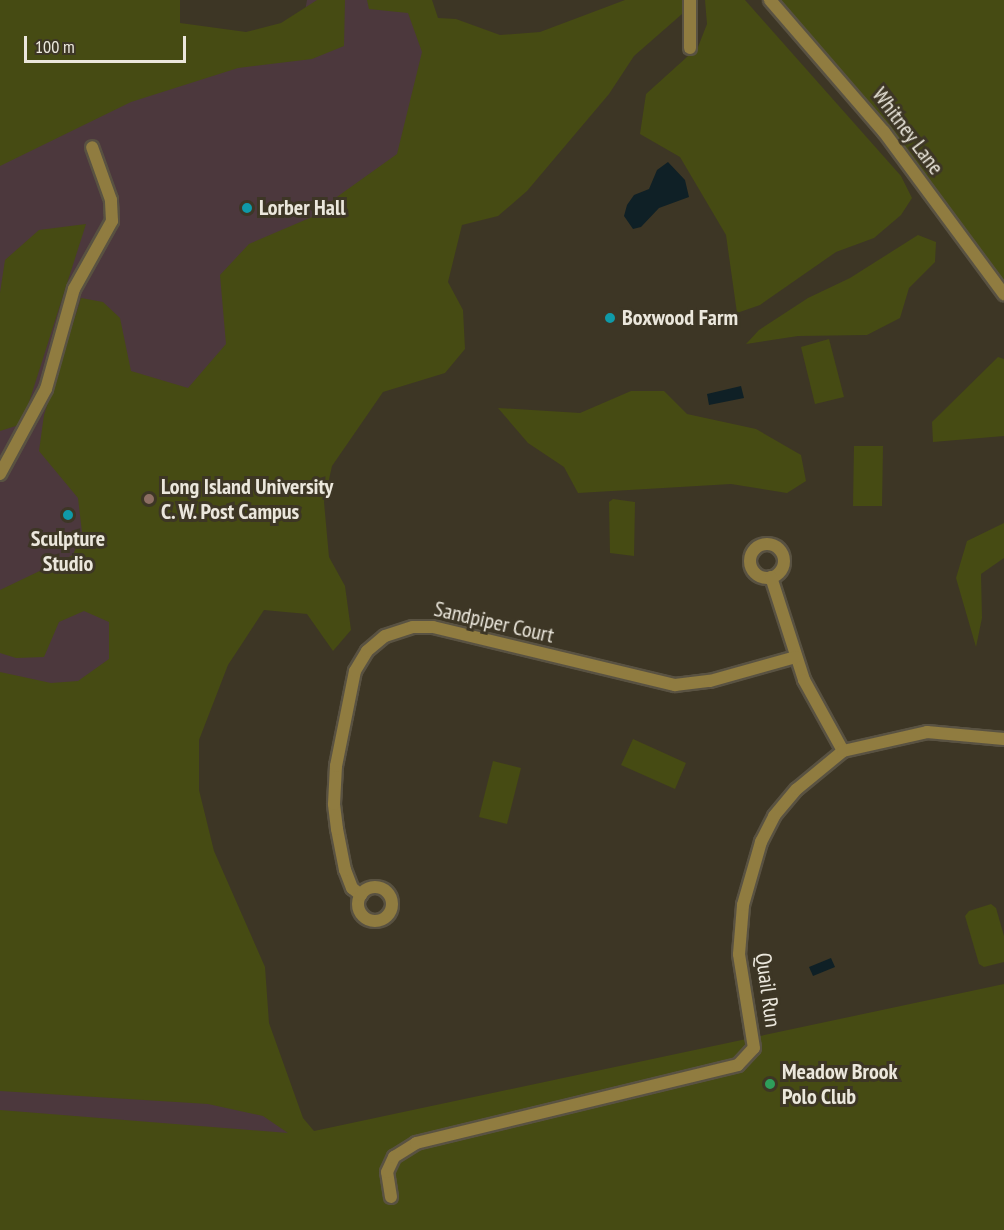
<!DOCTYPE html>
<html>
<head>
<meta charset="utf-8">
<style>
	body { margin:0 }
	#map { position:relative; width:1004px; height:1230px; overflow:hidden; background:#3d3625; font-family:"PT Sans Narrow",sans-serif }
	div>[style] { position:absolute }
	.education>* { inset:0; background:#4c383d }
	.green>* { inset:0; background:#464b13 }
	.water>* { inset:0; background:#0f2026 }
	.roads { filter:drop-shadow(2px 0 #595242) drop-shadow(-2px 0 #595242) drop-shadow(0 2px #595242) drop-shadow(0 -2px #595242) }
	.minor>* { height:12px; margin:-6px; padding:0 6px; transform-origin:6px; border-radius:6px; background:#907c40 }
	.minor>.ring { margin:-6px; padding:0; box-sizing:content-box; background:none; border:12px solid #907c40; border-radius:50% }
	.dots>* { width:16px; height:16px; translate:-50% -50%; box-sizing:border-box; border:3px solid #3d3625; border-radius:50% }
	span { translate:-50% -50%; white-space:nowrap; text-align:center; line-height:1.15; -webkit-text-stroke:6px #3d3625; paint-order:stroke }
	.street-label { font-size:22px; color:#ebe7dc }
	.poi-label { font-size:22px; color:#ebe7dc; font-weight:700 }
	.left { translate:0 -50%; text-align:left }
	.scale { position:absolute; left:24px; top:36px; width:162px; height:27px; box-sizing:border-box; border:3px solid #ebe7dc; border-top:0; padding-left:8px; font-size:18px; line-height:21px; white-space:nowrap; color:#ebe7dc; -webkit-text-stroke:4px #3d3625; paint-order:stroke }
</style>
</head>
<body>
<div id="map">
	<div class="education">
		<i style="clip-path:polygon(0 0,152px 46px,300px 38px,307px 0,427px 0,420px 25px,537px 65px,159px 734px,298px 1135px,0 1230px)"></i>
	</div>
	<div class="green">
		<i style="clip-path:polygon(0 0,180px 0,180px 23px,246px 32px,281px 23px,317px 0,345px 0,344px 46px,312px 59px,238px 68px,131px 102px,0 166px)"></i>
		<i style="clip-path:polygon(367px 0,432px 0,438px 18px,456px 19px,500px 35px,540px 32px,625px 0,683px 0,682px 14px,634px 56px,609px 94px,527px 191px,498px 216px,462px 225px,448px 282px,463px 310px,465px 349px,445px 373px,383px 392px,332px 466px,324px 502px,329px 557px,345px 586px,351px 630px,333px 651px,307px 614px,264px 610px,228px 665px,199px 740px,199px 790px,214px 851px,265px 967px,269px 1023px,303px 1118px,314px 1131px,1004px 984px,1004px 1230px,0 1230px,0 1110px,288px 1133px,263px 1116px,208px 1104px,0 1091px,0 672px,51px 683px,78px 681px,109px 659px,109px 622px,84px 611px,59px 622px,44px 657px,16px 658px,0 653px,0 590px,73px 555px,82px 532px,78px 498px,39px 451px,44px 415px,81px 298px,103px 302px,120px 318px,131px 371px,188px 388px,226px 344px,220px 275px,249px 244px,319px 214px,334px 199px,397px 154px,422px 52px,408px 13px,369px 9px)"></i>
		<i style="clip-path:polygon(705px 0,745px 0,901px 176px,912px 198px,901px 215px,874px 238px,836px 252px,760px 305px,737px 313px,726px 235px,680px 157px,640px 134px,646px 94px,698px 47px,707px 24px)"></i>
		<i style="clip-path:polygon(772px 0,1004px 0,1004px 294px,936px 203px)"></i>
		<i style="clip-path:polygon(86px 224px,22px 424px,0 431px,0 293px,5px 260px,39px 230px)"></i>
		<i style="clip-path:polygon(918px 235px,936px 242px,935px 262px,909px 288px,900px 318px,867px 335px,798px 336px,746px 344px,759px 330px,808px 298px,850px 278px)"></i>
		<i style="clip-path:polygon(829px 339px,844px 397px,815px 404px,801px 347px)"></i>
		<i style="clip-path:polygon(998px 357px,1004px 359px,1004px 436px,933px 442px,932px 422px)"></i>
		<i style="clip-path:polygon(631px 391px,664px 391px,687px 414px,756px 429px,801px 455px,806px 481px,787px 493px,731px 484px,578px 493px,564px 467px,528px 443px,498px 408px,580px 413px)"></i>
		<i style="clip-path:polygon(854px 446px,883px 446px,882px 506px,853px 506px)"></i>
		<i style="clip-path:polygon(613px 499px,635px 502px,634px 556px,610px 553px,609px 502px)"></i>
		<i style="clip-path:polygon(1004px 523px,1004px 558px,981px 574px,982px 618px,976px 647px,956px 578px,967px 541px)"></i>
		<i style="clip-path:polygon(633px 739px,686px 763px,675px 789px,621px 765px)"></i>
		<i style="clip-path:polygon(493px 761px,521px 768px,507px 824px,479px 817px)"></i>
		<i style="clip-path:polygon(991px 904px,996px 908px,1004px 936px,1004px 962px,984px 967px,979px 964px,965px 916px,969px 911px)"></i>
	</div>
	<div class="water">
		<i style="clip-path:polygon(668px 162px,685px 180px,689px 197px,659px 208px,641px 227px,633px 229px,624px 216px,627px 205px,634px 195px,649px 189px,657px 170px)"></i>
		<i style="clip-path:polygon(741px 386px,744px 398px,709px 405px,707px 394px)"></i>
		<i style="clip-path:polygon(831px 958px,835px 967px,813px 976px,809px 967px)"></i>
	</div>
	<div class="roads">
		<div class="minor">
			<i style="left:690px;top:0;width:48px;rotate:90deg"></i>
			<i style="left:770px;top:0;width:174px;rotate:49.2deg"></i>
			<i style="left:884px;top:132px;width:202px;rotate:53.5deg"></i>
			<i style="left:0;top:474px;width:97px;rotate:-61.6deg"></i>
			<i style="left:46px;top:389px;width:104px;rotate:-74.4deg"></i>
			<i style="left:74px;top:289px;width:78px;rotate:-60.8deg"></i>
			<i style="left:112px;top:221px;width:21px;rotate:-93deg"></i>
			<i style="left:111px;top:200px;width:56px;rotate:-109.7deg"></i>
			<i class="ring" style="left:750px;top:544px;width:22px;height:22px"></i>
			<i style="left:771px;top:577px;width:108px;rotate:72.2deg"></i>
			<i style="left:804px;top:680px;width:81px;rotate:61.2deg"></i>
			<i class="ring" style="left:358px;top:887px;width:22px;height:22px"></i>
			<i style="left:361px;top:895px;width:11px;rotate:-142deg"></i>
			<i style="left:352px;top:888px;width:19px;rotate:-111deg"></i>
			<i style="left:345px;top:870px;width:42px;rotate:-101deg"></i>
			<i style="left:337px;top:829px;width:25px;rotate:-97deg"></i>
			<i style="left:334px;top:804px;width:38px;rotate:-87deg"></i>
			<i style="left:336px;top:766px;width:97px;rotate:-78.7deg"></i>
			<i style="left:355px;top:671px;width:23px;rotate:-59deg"></i>
			<i style="left:367px;top:651px;width:23px;rotate:-40deg"></i>
			<i style="left:385px;top:636px;width:29px;rotate:-18deg"></i>
			<i style="left:413px;top:627px;width:20px"></i>
			<i style="left:433px;top:627px;width:249px;rotate:13.5deg"></i>
			<i style="left:675px;top:685px;width:35px;rotate:-7deg"></i>
			<i style="left:710px;top:681px;width:89px;rotate:-15.6deg"></i>
			<i style="left:391px;top:1197px;width:25px;rotate:-99deg"></i>
			<i style="left:387px;top:1172px;width:17px;rotate:-65deg"></i>
			<i style="left:394px;top:1157px;width:26px;rotate:-32deg"></i>
			<i style="left:416px;top:1143px;width:331px;rotate:-13.6deg"></i>
			<i style="left:738px;top:1065px;width:23px;rotate:-47deg"></i>
			<i style="left:754px;top:1048px;width:95px;rotate:-99.1deg"></i>
			<i style="left:739px;top:954px;width:49px;rotate:-85.3deg"></i>
			<i style="left:743px;top:905px;width:66px;rotate:-74.1deg"></i>
			<i style="left:761px;top:842px;width:29px;rotate:-63deg"></i>
			<i style="left:774px;top:816px;width:35px;rotate:-50deg"></i>
			<i style="left:797px;top:789px;width:60px;rotate:-39.6deg"></i>
			<i style="left:843px;top:751px;width:86px;rotate:-12.7deg"></i>
			<i style="left:927px;top:732px;width:77px;rotate:5.2deg"></i>
		</div>
	</div>
	<div class="dots">
		<i style="left:247px;top:208px;background:#0f9aa8"></i>
		<i style="left:610px;top:318px;background:#0f9aa8"></i>
		<i style="left:149px;top:499px;background:#8d6e63"></i>
		<i style="left:68px;top:515px;background:#0f9aa8"></i>
		<i style="left:770px;top:1084px;background:#2e9e5b"></i>
	</div>
	<div class="street-label">
		<span style="left:908px;top:131px;rotate:53deg">Whitney Lane</span>
		<span style="left:494px;top:622px;rotate:13deg">Sandpiper Court</span>
		<span style="left:768px;top:990px;rotate:82deg">Quail Run</span>
	</div>
	<div class="poi-label">
		<span class="left" style="left:259px;top:208px">Lorber Hall</span>
		<span class="left" style="left:622px;top:318px">Boxwood Farm</span>
		<span class="left" style="left:161px;top:499px">Long Island University<br>C. W. Post Campus</span>
		<span style="left:68px;top:551px">Sculpture<br>Studio</span>
		<span class="left" style="left:782px;top:1084px">Meadow Brook<br>Polo Club</span>
	</div>
	<div class="scale">100 m</div>
</div>
</body>
</html>
